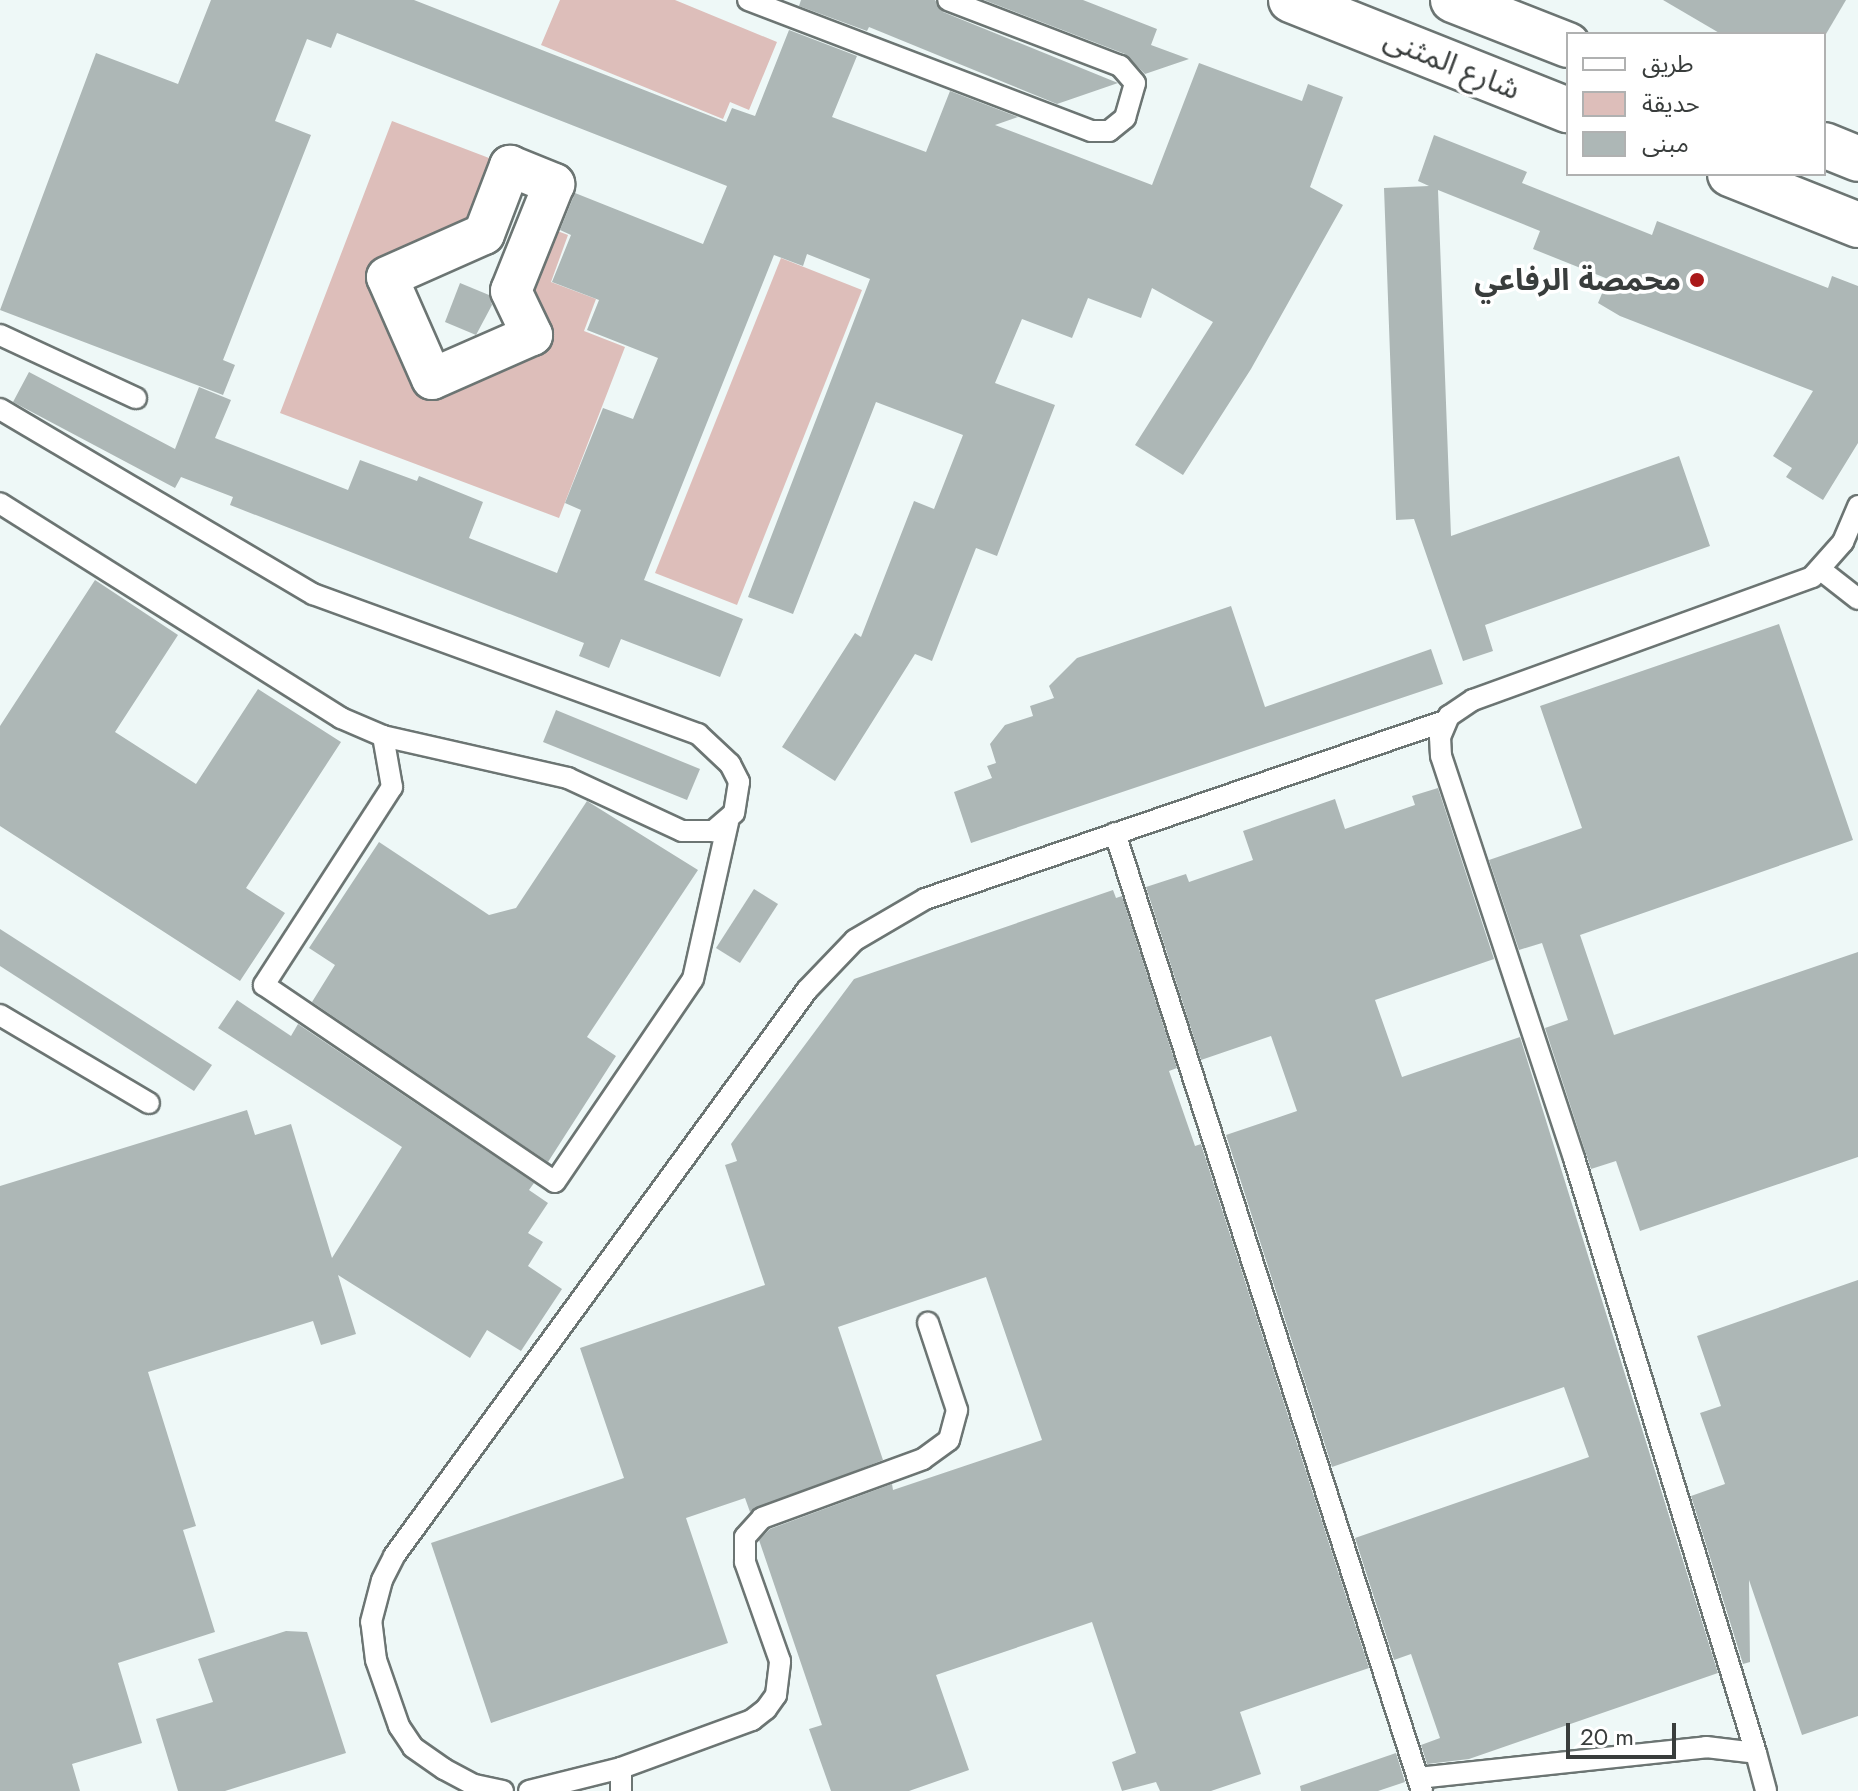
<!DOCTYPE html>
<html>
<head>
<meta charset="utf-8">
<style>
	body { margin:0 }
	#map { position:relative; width:1858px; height:1791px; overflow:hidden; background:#eef8f7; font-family:Jost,"Noto Sans Arabic",sans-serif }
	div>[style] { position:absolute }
	.green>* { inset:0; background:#ddbeba }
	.building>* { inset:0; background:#adb7b6 }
	.roads { filter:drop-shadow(2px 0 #6c7573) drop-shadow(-2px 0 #6c7573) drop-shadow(0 2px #6c7573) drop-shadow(0 -2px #6c7573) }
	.lane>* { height:20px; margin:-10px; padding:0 10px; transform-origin:10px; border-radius:10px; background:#fff }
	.street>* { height:40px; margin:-20px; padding:0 20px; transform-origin:20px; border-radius:20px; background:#fff }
	.secondary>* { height:44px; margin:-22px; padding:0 22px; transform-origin:22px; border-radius:22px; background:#fff }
	.dots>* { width:22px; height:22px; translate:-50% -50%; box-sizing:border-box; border:4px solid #fff; border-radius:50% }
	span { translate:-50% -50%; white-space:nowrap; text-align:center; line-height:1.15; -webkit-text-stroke:7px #fff; paint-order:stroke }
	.street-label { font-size:30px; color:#393d3c }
	.poi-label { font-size:30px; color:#393d3c; font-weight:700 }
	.right { translate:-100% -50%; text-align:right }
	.legend { position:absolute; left:1566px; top:32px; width:260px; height:144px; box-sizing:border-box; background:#fff; border:2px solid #b0b1b1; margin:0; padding:10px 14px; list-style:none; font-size:24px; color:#393d3c }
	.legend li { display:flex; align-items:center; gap:16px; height:40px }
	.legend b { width:40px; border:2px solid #b0b1b1 }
	.scale { position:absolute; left:1566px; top:1723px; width:110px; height:36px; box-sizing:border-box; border:4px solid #393d3c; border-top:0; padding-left:10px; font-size:24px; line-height:28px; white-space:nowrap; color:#393d3c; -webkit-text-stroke:6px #fff; paint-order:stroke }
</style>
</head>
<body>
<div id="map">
	<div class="green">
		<i style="clip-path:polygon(560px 0,675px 0,777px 42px,749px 110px,730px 102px,723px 119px,541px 45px)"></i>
		<i style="clip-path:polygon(392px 121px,510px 166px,484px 234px,388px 277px,432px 379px,531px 335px,511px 291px,539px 224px,568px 235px,551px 282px,596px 299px,584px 331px,625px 347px,559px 518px,280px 413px)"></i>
		<i style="clip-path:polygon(781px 258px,862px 290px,737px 605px,655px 573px)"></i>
	</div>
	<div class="building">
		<i style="clip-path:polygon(211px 0,414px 0,726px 122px,732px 108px,755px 116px,789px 30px,857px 56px,832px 117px,926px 152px,950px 91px,1018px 117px,995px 125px,1152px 185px,1199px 63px,1302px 101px,1308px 84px,1343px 97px,1310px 187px,1343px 205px,1251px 369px,1183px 475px,1135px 445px,1213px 322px,1152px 288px,1141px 318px,1088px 298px,1072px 338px,1022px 319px,995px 383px,1055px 405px,997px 556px,976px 548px,932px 661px,915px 654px,835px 781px,782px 747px,855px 633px,861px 637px,914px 501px,934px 509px,963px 435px,876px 402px,793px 614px,748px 597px,870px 279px,807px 254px,803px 266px,774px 255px,644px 580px,743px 619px,720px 677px,621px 639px,609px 668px,579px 656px,584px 643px,230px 505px,233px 497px,181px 477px,175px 488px,13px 402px,29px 372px,175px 449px,199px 387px,231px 400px,215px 438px,348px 490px,360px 460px,417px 481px,419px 476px,483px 502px,469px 538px,557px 573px,581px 510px,565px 503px,603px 408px,633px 419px,658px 358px,587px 330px,599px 300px,552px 282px,571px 235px,560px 230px,575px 193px,703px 244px,727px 186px,337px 33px,331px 48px,307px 39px,275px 121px,311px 135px,223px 360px,235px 365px,223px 395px,0 310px,96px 53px,178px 84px)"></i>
		<i style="clip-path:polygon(801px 0,935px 0,943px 12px,1118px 83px,1057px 104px,869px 27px,867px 31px,799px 6px)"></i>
		<i style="clip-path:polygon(984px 0,1083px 0,1157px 29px,1151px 45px,1189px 59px,1145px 74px,1125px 54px)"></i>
		<i style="clip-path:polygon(1663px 0,1846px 0,1826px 34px,1721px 34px)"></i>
		<i style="clip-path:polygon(1434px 135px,1527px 172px,1522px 183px,1652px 235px,1657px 221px,1828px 288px,1832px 276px,1858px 286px,1858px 443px,1823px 500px,1786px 477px,1792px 468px,1773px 456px,1813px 391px,1620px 316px,1598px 303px,1608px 279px,1533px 249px,1540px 231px,1438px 190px,1451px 536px,1679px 456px,1710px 546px,1485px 625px,1493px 651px,1463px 661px,1414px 519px,1396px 520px,1384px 188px,1429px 186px,1418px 181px)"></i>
		<i style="clip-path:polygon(460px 283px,489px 295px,492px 305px,476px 335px,445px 322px)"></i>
		<i style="clip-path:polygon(95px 580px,178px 635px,115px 732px,196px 784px,258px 689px,341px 742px,246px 888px,285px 913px,240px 981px,0 826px,0 726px)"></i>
		<i style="clip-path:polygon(1231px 606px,1265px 707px,1431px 649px,1443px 684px,971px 843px,954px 792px,992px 778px,987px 766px,996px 763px,990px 744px,1005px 725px,1033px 716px,1030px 706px,1054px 698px,1049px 686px,1077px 658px)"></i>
		<i style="clip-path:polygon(1779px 624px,1853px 840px,1580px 935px,1614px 1035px,1858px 952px,1858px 1157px,1640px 1231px,1616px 1161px,1591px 1169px,1545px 1028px,1568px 1020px,1542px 943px,1519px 950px,1489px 860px,1582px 828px,1540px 706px)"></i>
		<i style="clip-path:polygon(556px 710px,700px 769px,687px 800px,543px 742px)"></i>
		<i style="clip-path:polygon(1438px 788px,1494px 959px,1375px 1000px,1402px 1077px,1520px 1037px,1718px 1673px,1469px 1759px,1427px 1764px,1421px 1745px,1440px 1738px,1411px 1654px,1394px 1660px,1355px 1538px,1589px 1457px,1564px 1387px,1332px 1467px,1226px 1135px,1297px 1111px,1271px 1036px,1201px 1060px,1146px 887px,1186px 874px,1189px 882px,1253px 860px,1243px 831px,1335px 799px,1345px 829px,1415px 805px,1412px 796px)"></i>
		<i style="clip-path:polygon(587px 801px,698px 870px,587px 1037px,616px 1056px,548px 1162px,312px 1002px,335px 965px,309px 948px,379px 842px,489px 915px,516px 908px)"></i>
		<i style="clip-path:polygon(754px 889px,778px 904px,740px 963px,716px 948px)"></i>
		<i style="clip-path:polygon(1113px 890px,1116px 898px,1122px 896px,1177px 1068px,1169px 1071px,1195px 1146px,1201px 1144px,1369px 1668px,1240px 1712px,1261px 1774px,1211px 1791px,1160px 1791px,1156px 1782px,1122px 1791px,1112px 1762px,1136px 1753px,1092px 1622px,936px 1675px,969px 1770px,909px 1791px,831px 1791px,809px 1729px,822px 1725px,759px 1540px,770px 1529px,892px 1484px,893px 1490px,1042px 1440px,986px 1277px,838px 1327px,883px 1460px,750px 1512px,745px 1498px,686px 1518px,728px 1643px,491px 1723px,431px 1543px,624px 1478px,580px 1348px,765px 1285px,725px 1165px,737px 1161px,731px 1144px,854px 979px)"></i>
		<i style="clip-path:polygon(0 929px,212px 1065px,194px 1091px,0 966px)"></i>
		<i style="clip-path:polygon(237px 1000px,291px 1036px,298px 1024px,534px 1183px,529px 1190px,548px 1203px,528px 1233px,543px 1242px,528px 1266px,562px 1289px,521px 1351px,487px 1330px,470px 1358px,338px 1275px,356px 1334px,321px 1345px,313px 1321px,148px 1372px,196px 1526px,183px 1530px,215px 1632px,118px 1663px,142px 1743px,72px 1764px,80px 1791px,0 1791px,0 1186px,247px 1110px,255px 1135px,291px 1124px,332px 1258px,402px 1147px,218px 1028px)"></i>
		<i style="clip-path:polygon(1858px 1280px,1858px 1716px,1802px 1735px,1749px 1580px,1750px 1662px,1743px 1664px,1691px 1496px,1725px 1484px,1700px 1413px,1721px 1406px,1697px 1336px)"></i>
		<i style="clip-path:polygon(286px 1631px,307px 1632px,346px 1753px,225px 1791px,178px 1791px,156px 1719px,213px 1702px,198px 1659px)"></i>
		<i style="clip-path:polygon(1396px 1753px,1405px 1782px,1378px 1791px,1301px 1791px,1300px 1786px)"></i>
	</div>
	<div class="roads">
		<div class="lane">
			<i style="left:748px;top:0;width:367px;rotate:20.9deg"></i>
			<i style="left:1091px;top:131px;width:18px"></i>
			<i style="left:1109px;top:131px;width:21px;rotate:-39deg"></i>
			<i style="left:1125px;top:118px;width:36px;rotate:-74deg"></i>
			<i style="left:1135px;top:83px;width:23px;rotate:-131deg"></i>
			<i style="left:1120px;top:66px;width:184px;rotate:-159deg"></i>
			<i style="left:0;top:335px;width:150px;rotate:24.9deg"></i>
			<i style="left:0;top:409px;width:364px;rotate:30.6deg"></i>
			<i style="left:313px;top:594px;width:410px;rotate:20deg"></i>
			<i style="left:698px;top:734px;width:44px;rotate:43.2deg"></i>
			<i style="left:730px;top:764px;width:20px;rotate:63deg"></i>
			<i style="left:739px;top:782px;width:31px;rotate:99deg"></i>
			<i style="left:734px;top:813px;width:28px;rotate:139deg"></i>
			<i style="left:713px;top:831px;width:31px;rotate:180deg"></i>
			<i style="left:682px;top:831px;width:126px;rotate:-155.1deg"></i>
			<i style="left:568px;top:778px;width:190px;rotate:-167.2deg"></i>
			<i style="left:383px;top:736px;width:46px;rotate:-156.8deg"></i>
			<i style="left:341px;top:718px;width:403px;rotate:-147.8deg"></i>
			<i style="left:1821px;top:570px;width:47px;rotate:38.1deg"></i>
			<i style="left:383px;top:736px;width:52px;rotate:80deg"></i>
			<i style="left:392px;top:787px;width:236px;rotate:122.9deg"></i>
			<i style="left:264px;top:985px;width:351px;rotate:34.1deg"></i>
			<i style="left:555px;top:1182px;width:245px;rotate:-55.8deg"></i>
			<i style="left:693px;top:979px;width:161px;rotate:-77.4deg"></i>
			<i style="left:1115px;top:833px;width:1006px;rotate:72.23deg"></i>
			<i style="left:0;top:1015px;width:173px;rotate:30.6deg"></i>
			<i style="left:1756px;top:1753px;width:622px;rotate:-107.01deg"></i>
			<i style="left:1574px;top:1158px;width:423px;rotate:-108.3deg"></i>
			<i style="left:1441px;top:756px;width:19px;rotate:-93deg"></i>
			<i style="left:1440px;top:737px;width:23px;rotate:-67deg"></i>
			<i style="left:1449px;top:716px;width:29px;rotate:-34deg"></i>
			<i style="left:1473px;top:700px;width:361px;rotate:-19.9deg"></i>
			<i style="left:1812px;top:577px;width:47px;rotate:-48.5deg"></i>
			<i style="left:1843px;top:542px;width:39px;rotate:-67deg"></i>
			<i style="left:1418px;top:1778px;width:290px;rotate:-6.1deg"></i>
			<i style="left:1706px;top:1747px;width:50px;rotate:6.8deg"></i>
			<i style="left:1756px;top:1753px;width:39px;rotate:75deg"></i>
			<i style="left:503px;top:1791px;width:30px;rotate:-168deg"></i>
			<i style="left:474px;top:1785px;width:34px;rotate:-152deg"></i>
			<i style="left:444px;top:1769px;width:38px;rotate:-145deg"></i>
			<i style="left:413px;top:1747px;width:25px;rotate:-124deg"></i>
			<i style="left:399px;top:1726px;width:70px;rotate:-109.2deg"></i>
			<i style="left:376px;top:1660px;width:38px;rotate:-97deg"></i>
			<i style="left:371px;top:1622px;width:43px;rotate:-75.3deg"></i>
			<i style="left:382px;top:1580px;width:27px;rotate:-63deg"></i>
			<i style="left:394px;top:1556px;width:701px;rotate:-53.88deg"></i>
			<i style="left:807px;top:990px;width:69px;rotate:-46.2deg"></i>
			<i style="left:855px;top:940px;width:81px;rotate:-30.4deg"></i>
			<i style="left:925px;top:899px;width:550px;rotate:-18.9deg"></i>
			<i style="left:529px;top:1791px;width:95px;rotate:-14deg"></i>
			<i style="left:621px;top:1768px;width:140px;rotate:-20.1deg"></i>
			<i style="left:752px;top:1720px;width:18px;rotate:-38deg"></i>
			<i style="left:766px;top:1709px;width:17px;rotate:-54deg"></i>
			<i style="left:776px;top:1695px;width:34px;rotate:-83deg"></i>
			<i style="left:780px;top:1661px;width:105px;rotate:-109.5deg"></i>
			<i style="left:745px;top:1562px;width:25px;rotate:-90deg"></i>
			<i style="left:745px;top:1537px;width:25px;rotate:-48deg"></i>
			<i style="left:762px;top:1518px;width:171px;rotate:-20.1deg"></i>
			<i style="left:923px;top:1459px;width:32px;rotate:-36deg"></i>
			<i style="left:949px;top:1440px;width:31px;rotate:-75deg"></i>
			<i style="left:957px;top:1410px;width:92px;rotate:-108.4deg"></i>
			<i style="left:621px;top:1791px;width:23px;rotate:-90deg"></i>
		</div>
		<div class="street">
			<i style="left:510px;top:166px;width:48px;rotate:22.2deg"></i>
			<i style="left:554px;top:184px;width:115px;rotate:111.9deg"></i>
			<i style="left:511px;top:291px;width:49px;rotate:64.5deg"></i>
			<i style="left:532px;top:335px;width:109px;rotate:156.3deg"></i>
			<i style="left:432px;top:379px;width:111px;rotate:-113.8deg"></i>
			<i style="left:387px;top:277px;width:106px;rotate:-23.9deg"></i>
			<i style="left:484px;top:234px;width:73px;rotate:-69.1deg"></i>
		</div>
		<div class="secondary">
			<i style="left:1291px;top:0;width:298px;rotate:21.7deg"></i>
			<i style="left:1453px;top:0;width:123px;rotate:21.4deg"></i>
			<i style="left:1824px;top:145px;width:37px;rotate:22deg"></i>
			<i style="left:1730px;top:174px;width:138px;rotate:21.7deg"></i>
		</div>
	</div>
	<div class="dots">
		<i style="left:1697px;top:280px;background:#aa1819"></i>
	</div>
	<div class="street-label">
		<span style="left:1452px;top:64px;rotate:22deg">شارع المثنى</span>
	</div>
	<div class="poi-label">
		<span class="right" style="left:1681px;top:280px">محمصة الرفاعي</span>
	</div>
	<ul class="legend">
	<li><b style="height:10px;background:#fff"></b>طريق</li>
	<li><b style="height:22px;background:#ddbeba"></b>حديقة</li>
	<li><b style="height:22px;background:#adb7b6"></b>مبنى</li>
	</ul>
	<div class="scale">20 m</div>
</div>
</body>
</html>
